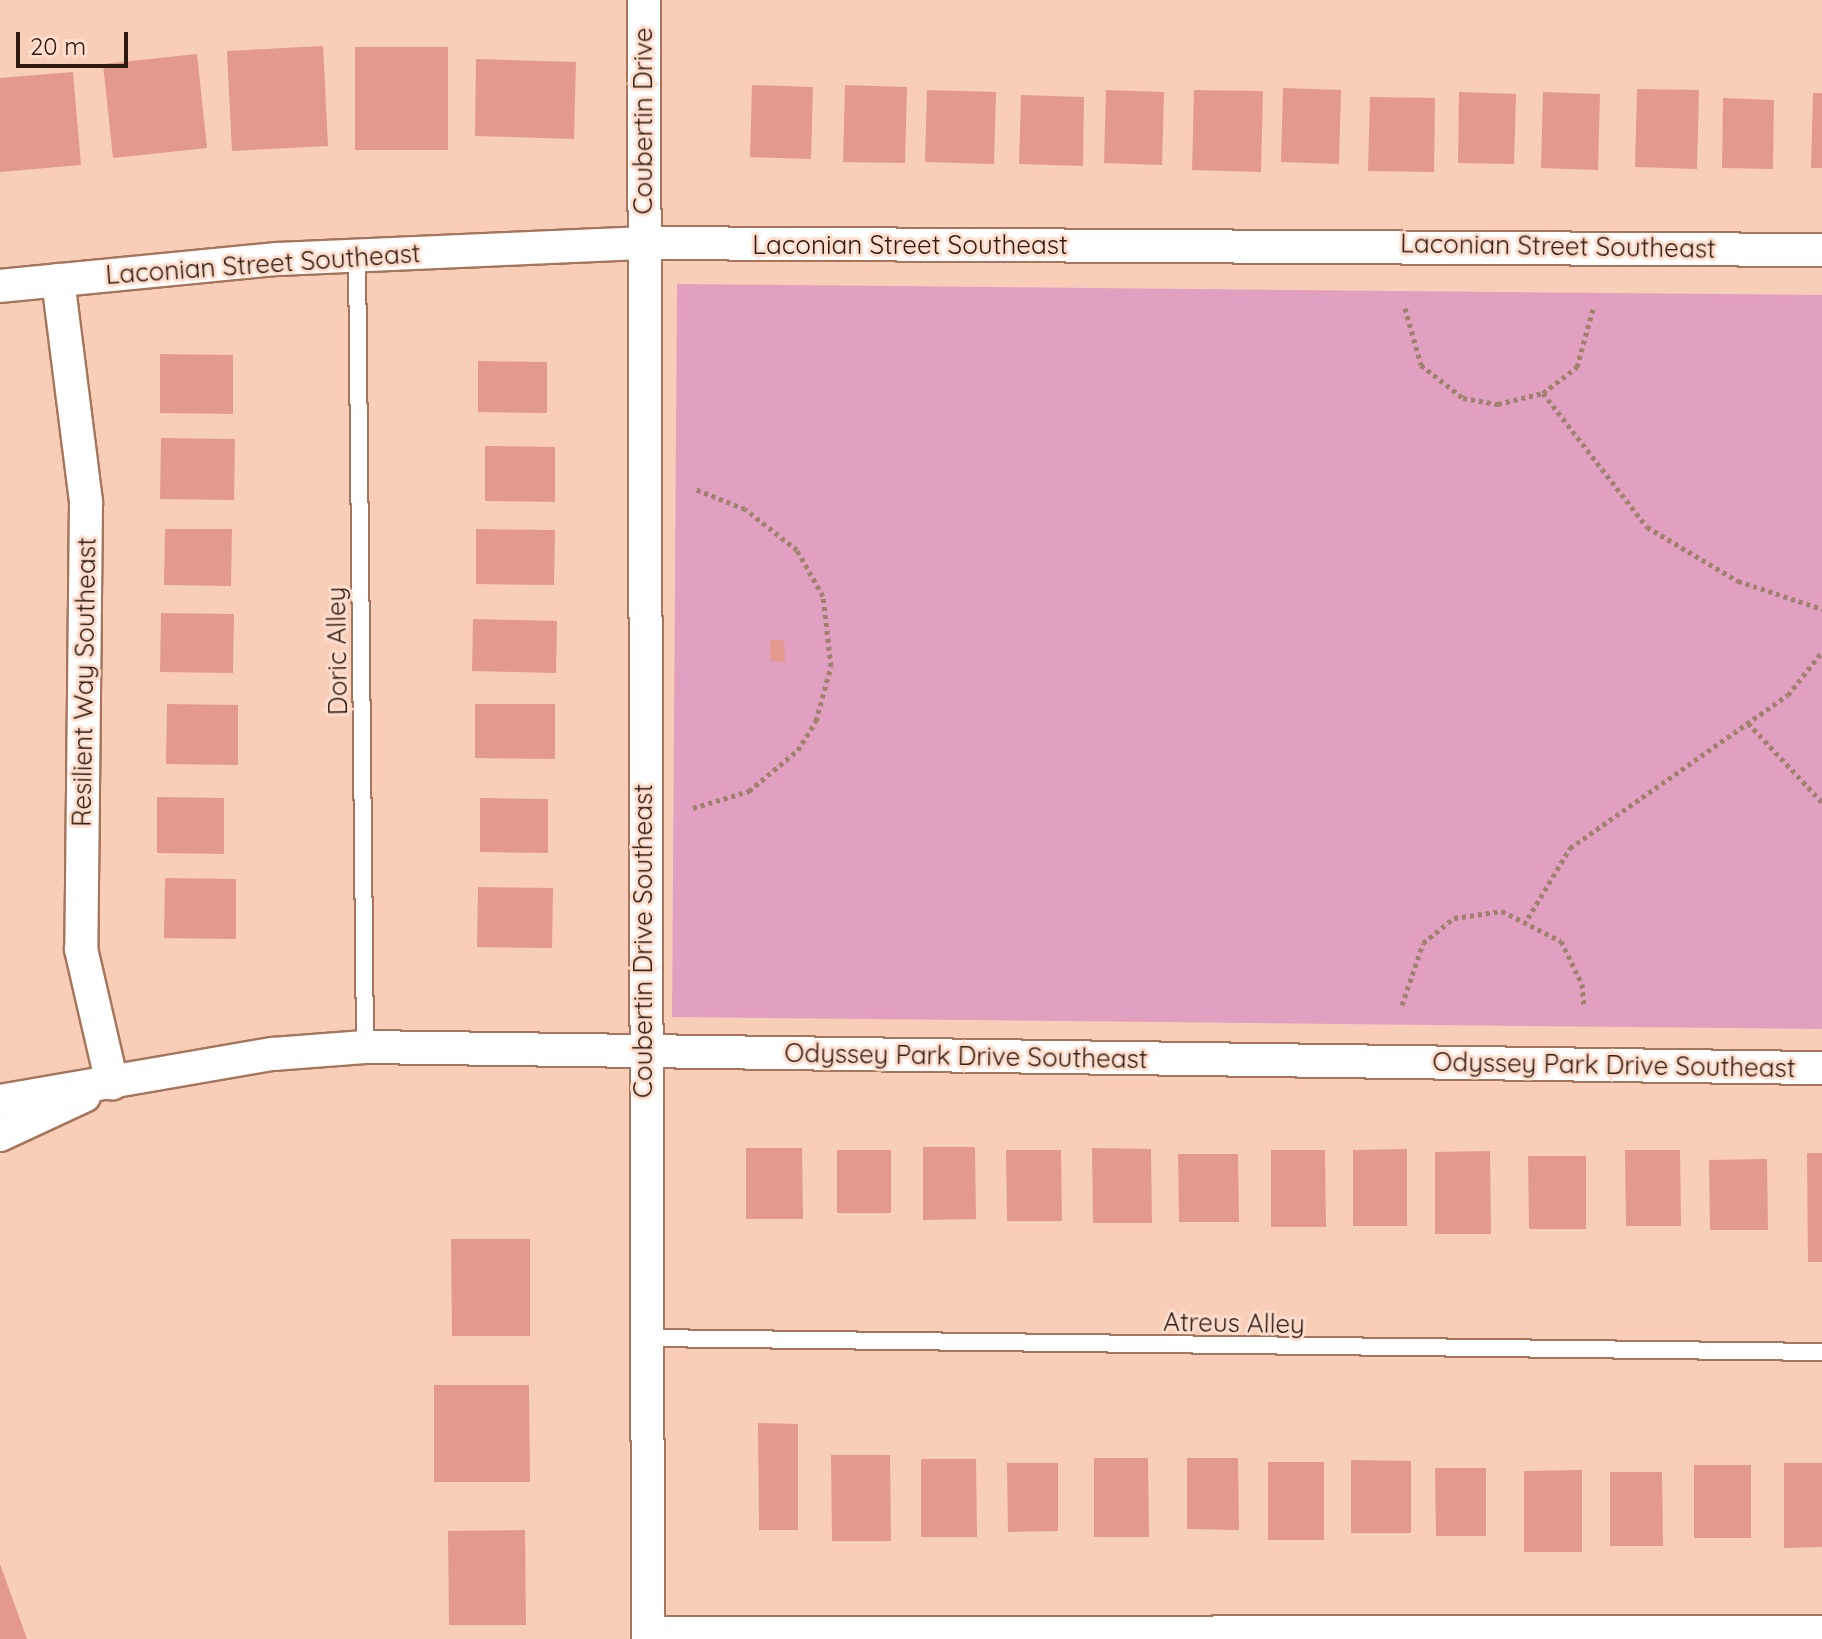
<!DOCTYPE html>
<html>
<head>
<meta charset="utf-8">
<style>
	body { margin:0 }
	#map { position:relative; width:1822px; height:1639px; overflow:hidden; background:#f9ceb8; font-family:Quicksand,sans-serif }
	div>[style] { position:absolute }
	.green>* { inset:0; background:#e2a0c0 }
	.building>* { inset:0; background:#e3998e }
	.path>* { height:5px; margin-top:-2.5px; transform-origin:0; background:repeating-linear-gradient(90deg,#a1806f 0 4px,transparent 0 8px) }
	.roads { filter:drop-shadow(2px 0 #a6755b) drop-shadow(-2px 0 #a6755b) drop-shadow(0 2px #a6755b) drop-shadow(0 -2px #a6755b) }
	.lane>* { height:16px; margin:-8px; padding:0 8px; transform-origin:8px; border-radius:8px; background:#fff }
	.street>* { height:32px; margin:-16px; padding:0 16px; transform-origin:16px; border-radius:16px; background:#fff }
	span { translate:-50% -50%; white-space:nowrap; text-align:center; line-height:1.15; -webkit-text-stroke:6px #ffdecd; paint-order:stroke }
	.street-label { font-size:26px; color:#2c190f }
	.scale { position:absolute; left:16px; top:32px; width:112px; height:36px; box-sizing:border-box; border:4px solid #2c190f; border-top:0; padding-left:10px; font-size:24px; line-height:28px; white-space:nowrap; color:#2c190f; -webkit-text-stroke:6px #ffdecd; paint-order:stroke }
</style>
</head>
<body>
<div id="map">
	<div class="green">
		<i style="clip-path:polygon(677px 284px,1822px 295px,1822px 1029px,672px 1017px)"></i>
	</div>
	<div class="building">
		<i style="clip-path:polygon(323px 46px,328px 146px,232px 151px,227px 51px)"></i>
		<i style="clip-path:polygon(355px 47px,448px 47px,448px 150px,355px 150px)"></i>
		<i style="clip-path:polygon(197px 54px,207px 148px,113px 158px,103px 64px)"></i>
		<i style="clip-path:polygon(476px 59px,576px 62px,574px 139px,475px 136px)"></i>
		<i style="clip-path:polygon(73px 72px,81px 165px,0 172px,0 78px)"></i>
		<i style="clip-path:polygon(752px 85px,813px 87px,811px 159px,750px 157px)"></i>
		<i style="clip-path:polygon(845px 85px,907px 87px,905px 163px,843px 162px)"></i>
		<i style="clip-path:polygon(1283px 88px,1341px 90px,1339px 164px,1281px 162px)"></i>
		<i style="clip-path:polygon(1637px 89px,1699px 90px,1697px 169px,1635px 167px)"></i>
		<i style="clip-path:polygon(927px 90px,996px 92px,994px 164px,925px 162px)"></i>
		<i style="clip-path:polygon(1106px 90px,1164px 92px,1162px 165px,1104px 163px)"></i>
		<i style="clip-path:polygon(1194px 90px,1263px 91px,1261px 172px,1192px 170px)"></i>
		<i style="clip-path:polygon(1459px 92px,1516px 94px,1514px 164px,1458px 163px)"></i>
		<i style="clip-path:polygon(1543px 92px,1600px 94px,1598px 170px,1541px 168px)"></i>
		<i style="clip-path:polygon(1813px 93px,1822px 93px,1822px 168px,1811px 168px)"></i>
		<i style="clip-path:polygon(1021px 95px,1084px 97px,1083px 166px,1019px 164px)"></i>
		<i style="clip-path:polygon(1370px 97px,1435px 98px,1434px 172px,1368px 171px)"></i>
		<i style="clip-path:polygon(1723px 98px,1774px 100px,1773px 169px,1722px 168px)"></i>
		<i style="clip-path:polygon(160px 354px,233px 355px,233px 414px,160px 413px)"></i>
		<i style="clip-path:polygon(478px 361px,547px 362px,547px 413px,478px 412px)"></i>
		<i style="clip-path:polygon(161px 438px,235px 439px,234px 500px,160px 499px)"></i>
		<i style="clip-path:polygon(485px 446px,555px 447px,555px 502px,485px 501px)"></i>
		<i style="clip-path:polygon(165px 529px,232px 529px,231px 586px,164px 585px)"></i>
		<i style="clip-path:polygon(476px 529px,555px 530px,554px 585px,476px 584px)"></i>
		<i style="clip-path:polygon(161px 613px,234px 614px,233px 673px,160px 672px)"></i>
		<i style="clip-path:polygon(473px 619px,557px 621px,556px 673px,472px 671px)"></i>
		<i style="clip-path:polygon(770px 640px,784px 640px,785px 662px,771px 661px)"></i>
		<i style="clip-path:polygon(167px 704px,238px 705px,238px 765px,166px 764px)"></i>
		<i style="clip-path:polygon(475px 704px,555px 704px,555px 759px,475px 758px)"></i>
		<i style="clip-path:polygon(157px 797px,224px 798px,224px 854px,157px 853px)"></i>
		<i style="clip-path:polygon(480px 798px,548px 799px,548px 853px,480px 852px)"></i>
		<i style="clip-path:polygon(165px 878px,236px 879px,236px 939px,164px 938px)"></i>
		<i style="clip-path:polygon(478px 887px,553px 888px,552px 948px,477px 947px)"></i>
		<i style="clip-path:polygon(923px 1147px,975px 1147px,976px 1219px,923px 1220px)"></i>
		<i style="clip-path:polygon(746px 1148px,802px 1148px,803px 1219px,746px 1219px)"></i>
		<i style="clip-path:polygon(1092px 1148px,1151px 1149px,1152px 1223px,1093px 1223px)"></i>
		<i style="clip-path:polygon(1407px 1149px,1407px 1226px,1353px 1226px,1353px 1150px)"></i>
		<i style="clip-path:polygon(837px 1150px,891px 1150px,891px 1213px,837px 1213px)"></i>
		<i style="clip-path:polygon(1006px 1150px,1061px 1150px,1062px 1221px,1007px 1221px)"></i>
		<i style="clip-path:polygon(1271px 1150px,1325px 1150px,1326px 1227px,1271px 1227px)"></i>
		<i style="clip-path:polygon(1625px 1150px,1680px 1150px,1681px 1226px,1626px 1226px)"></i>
		<i style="clip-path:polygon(1490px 1151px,1491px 1234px,1435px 1234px,1435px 1152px)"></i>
		<i style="clip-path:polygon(1807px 1153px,1822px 1153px,1822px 1262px,1808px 1262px)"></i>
		<i style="clip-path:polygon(1178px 1154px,1238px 1154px,1239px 1222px,1179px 1222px)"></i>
		<i style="clip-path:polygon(1528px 1156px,1586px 1156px,1586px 1229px,1529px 1229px)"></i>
		<i style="clip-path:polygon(1767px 1159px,1768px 1230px,1710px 1230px,1709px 1160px)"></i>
		<i style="clip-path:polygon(451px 1239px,530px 1239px,530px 1336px,452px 1336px)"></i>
		<i style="clip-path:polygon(434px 1385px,529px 1385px,530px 1482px,434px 1482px)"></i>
		<i style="clip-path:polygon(758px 1423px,798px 1424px,798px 1530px,759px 1530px)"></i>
		<i style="clip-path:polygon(831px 1455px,890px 1455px,891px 1541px,832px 1541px)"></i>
		<i style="clip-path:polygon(1094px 1458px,1148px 1458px,1149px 1537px,1094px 1537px)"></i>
		<i style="clip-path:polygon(1187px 1458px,1238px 1458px,1239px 1530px,1187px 1529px)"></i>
		<i style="clip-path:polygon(921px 1459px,976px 1459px,977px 1537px,921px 1537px)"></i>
		<i style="clip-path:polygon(1351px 1460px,1411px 1461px,1411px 1533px,1351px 1533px)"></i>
		<i style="clip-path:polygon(1268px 1462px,1324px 1462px,1324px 1540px,1268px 1540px)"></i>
		<i style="clip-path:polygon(1007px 1463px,1058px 1463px,1058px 1531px,1008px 1532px)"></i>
		<i style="clip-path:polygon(1784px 1463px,1822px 1463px,1822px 1547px,1784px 1548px)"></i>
		<i style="clip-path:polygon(1694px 1465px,1751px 1465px,1751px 1538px,1694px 1538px)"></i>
		<i style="clip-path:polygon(1435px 1468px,1486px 1468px,1486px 1536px,1436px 1536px)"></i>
		<i style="clip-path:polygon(1582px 1470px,1582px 1552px,1524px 1552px,1524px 1471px)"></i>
		<i style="clip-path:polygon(1610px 1472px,1662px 1472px,1663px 1546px,1610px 1546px)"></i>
		<i style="clip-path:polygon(525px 1530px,526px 1625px,449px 1625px,448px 1531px)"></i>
		<i style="clip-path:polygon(0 1564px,27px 1639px,0 1639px)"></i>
	</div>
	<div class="path">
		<i style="left:1405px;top:308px;width:59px;rotate:74.3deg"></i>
		<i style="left:1421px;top:365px;width:53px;rotate:38.2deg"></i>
		<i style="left:1463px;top:398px;width:36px;rotate:10deg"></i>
		<i style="left:1498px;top:404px;width:46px;rotate:-13.7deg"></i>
		<i style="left:1543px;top:393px;width:43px;rotate:-37.4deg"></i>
		<i style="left:1577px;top:367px;width:60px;rotate:-74.6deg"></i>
		<i style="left:1543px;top:393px;width:170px;rotate:52.2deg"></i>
		<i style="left:1647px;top:527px;width:106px;rotate:30.7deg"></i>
		<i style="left:1738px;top:581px;width:89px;rotate:18.4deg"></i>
		<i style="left:1748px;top:723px;width:108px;rotate:46.9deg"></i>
		<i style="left:693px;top:808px;width:59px;rotate:-16.9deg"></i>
		<i style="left:749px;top:791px;width:64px;rotate:-39.9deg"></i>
		<i style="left:798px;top:750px;width:34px;rotate:-58deg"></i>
		<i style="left:816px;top:721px;width:57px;rotate:-74.7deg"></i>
		<i style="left:831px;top:666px;width:70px;rotate:-96.5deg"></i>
		<i style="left:823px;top:596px;width:53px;rotate:-119.5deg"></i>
		<i style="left:797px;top:550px;width:66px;rotate:-141.7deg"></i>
		<i style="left:745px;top:509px;width:54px;rotate:-158.2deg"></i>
		<i style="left:1528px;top:918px;width:82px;rotate:-59deg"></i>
		<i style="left:1570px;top:848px;width:266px;rotate:-35.1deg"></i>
		<i style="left:1788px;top:695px;width:55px;rotate:-51.7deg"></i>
		<i style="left:1402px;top:1005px;width:65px;rotate:-71.3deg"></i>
		<i style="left:1423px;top:943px;width:40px;rotate:-39deg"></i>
		<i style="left:1454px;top:918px;width:49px;rotate:-8.3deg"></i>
		<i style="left:1502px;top:911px;width:66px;rotate:27deg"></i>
		<i style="left:1561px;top:941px;width:48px;rotate:64deg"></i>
		<i style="left:1582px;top:984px;width:22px;rotate:85deg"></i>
	</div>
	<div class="roads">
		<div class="lane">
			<i style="left:357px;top:254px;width:793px;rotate:89.42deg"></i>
			<i style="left:645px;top:1338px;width:1177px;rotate:0.68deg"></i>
		</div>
		<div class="street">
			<i style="left:644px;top:0;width:1639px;rotate:89.86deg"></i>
			<i style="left:58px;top:280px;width:224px;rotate:82.8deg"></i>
			<i style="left:86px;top:502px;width:447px;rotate:90.6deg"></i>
			<i style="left:81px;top:949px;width:138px;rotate:77deg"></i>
			<i style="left:0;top:286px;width:278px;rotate:-5.6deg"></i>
			<i style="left:277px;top:259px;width:365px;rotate:-2.5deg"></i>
			<i style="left:642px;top:243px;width:1180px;rotate:0.34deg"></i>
			<i style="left:0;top:1101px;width:277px;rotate:-9.8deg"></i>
			<i style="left:273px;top:1054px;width:92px;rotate:-4.4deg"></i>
			<i style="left:365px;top:1047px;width:1457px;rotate:0.83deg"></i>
			<i style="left:0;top:1135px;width:93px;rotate:-24.9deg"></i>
			<i style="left:648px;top:1633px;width:1174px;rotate:-0.05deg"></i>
		</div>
	</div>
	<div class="street-label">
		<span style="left:643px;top:121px;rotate:-90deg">Coubertin Drive</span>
		<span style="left:910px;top:245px">Laconian Street Southeast</span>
		<span style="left:1558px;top:246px;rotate:1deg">Laconian Street Southeast</span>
		<span style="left:263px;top:264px;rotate:-4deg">Laconian Street Southeast</span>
		<span style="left:337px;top:651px;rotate:-91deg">Doric Alley</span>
		<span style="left:84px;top:682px;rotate:-89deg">Resilient Way Southeast</span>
		<span style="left:643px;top:941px;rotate:-90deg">Coubertin Drive Southeast</span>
		<span style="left:966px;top:1056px;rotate:1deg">Odyssey Park Drive Southeast</span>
		<span style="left:1614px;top:1065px;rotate:1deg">Odyssey Park Drive Southeast</span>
		<span style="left:1234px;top:1323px;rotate:1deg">Atreus Alley</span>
	</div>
	<div class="scale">20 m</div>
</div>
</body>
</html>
